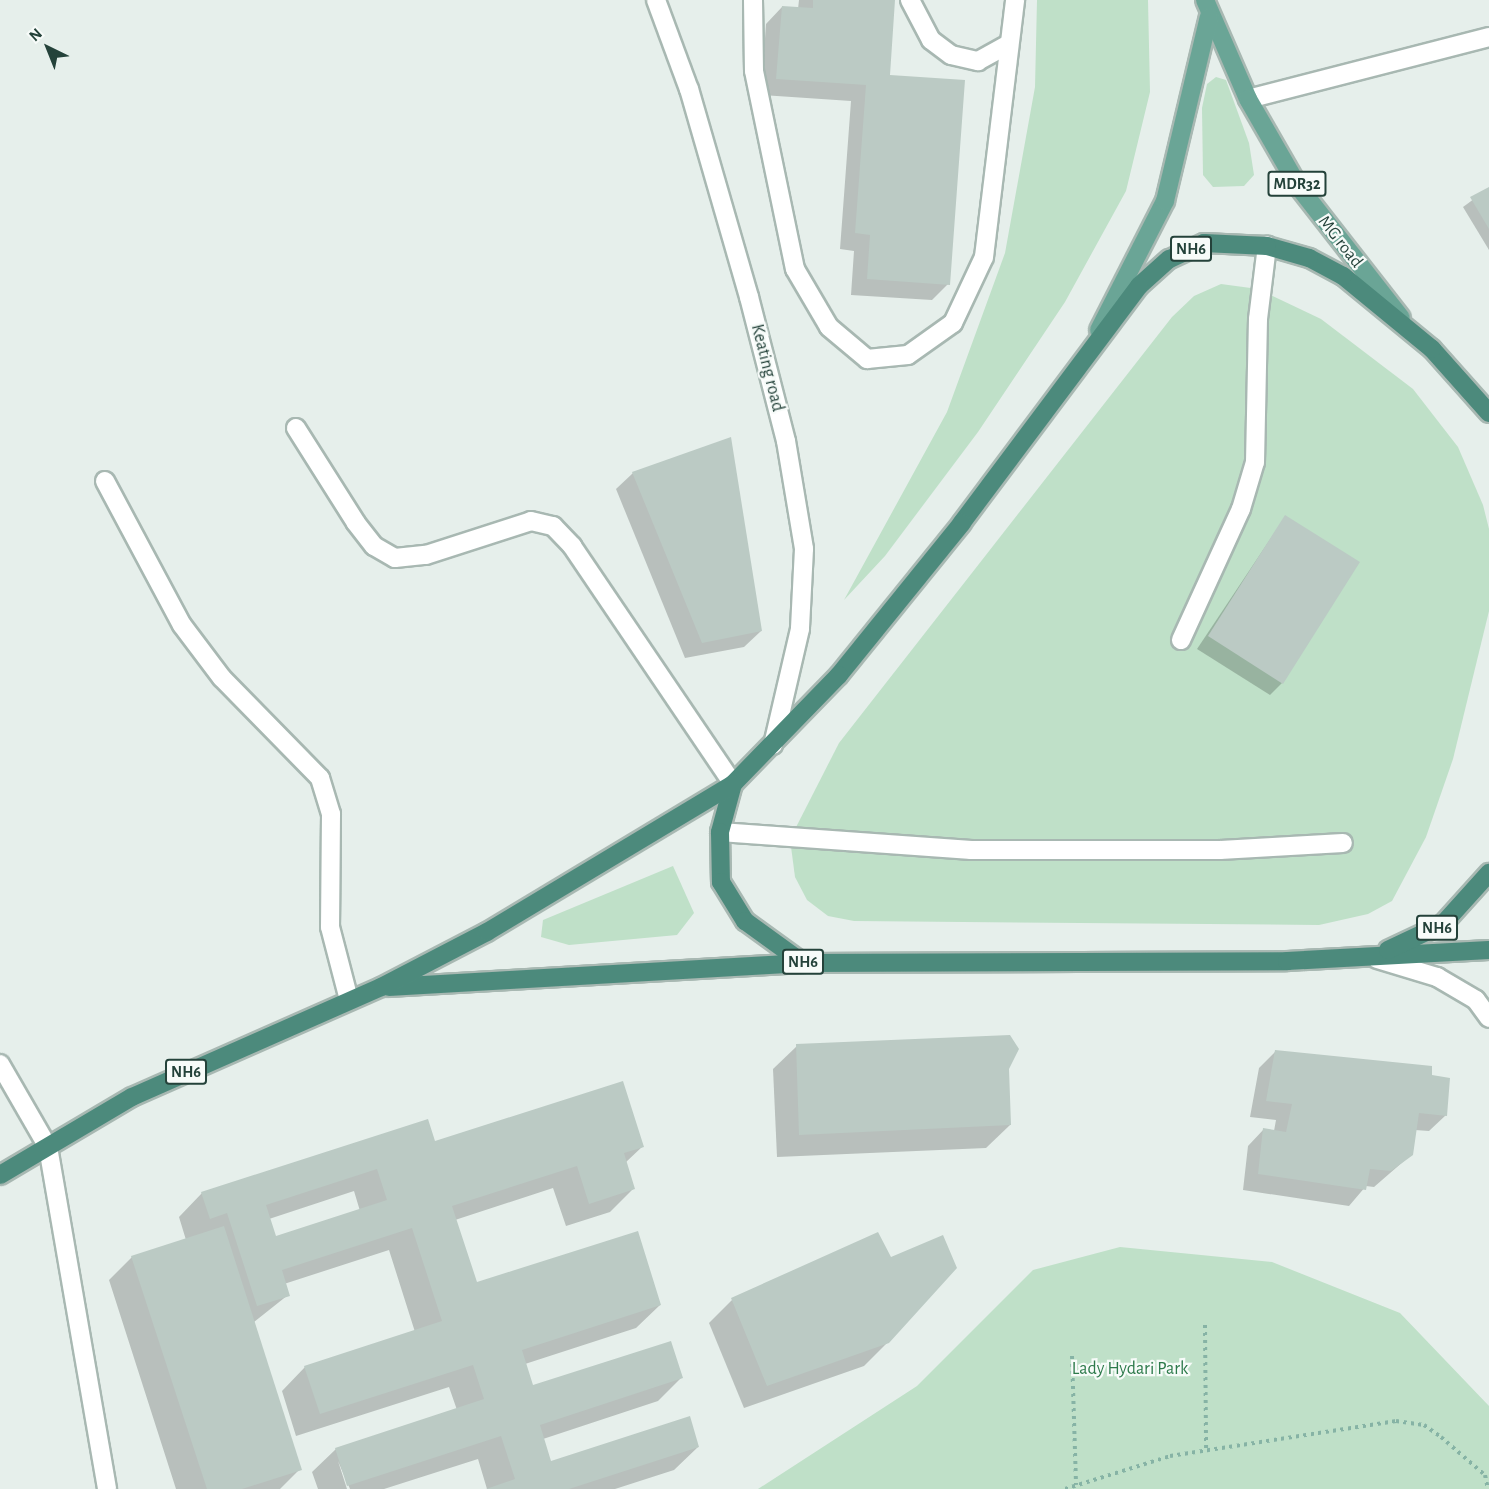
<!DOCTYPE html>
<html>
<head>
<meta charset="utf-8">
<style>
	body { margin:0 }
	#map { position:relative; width:1489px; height:1489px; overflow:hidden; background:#e6efeb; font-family:"Alegreya Sans",sans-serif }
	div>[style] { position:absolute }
	.green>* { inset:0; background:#bfe0c8 }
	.shadow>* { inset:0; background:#0003 }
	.building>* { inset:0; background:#bbcac4 }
	.path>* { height:4px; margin-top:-2px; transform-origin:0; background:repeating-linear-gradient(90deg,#86b3a5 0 3px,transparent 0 7.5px) }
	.roads { filter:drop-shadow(2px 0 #a8b8b2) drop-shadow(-2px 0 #a8b8b2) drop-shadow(0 2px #a8b8b2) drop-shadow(0 -2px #a8b8b2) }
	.service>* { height:18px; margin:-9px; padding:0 9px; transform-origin:9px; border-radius:9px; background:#fff }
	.minor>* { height:18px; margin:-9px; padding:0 9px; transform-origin:9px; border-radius:9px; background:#fff }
	.tertiary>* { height:18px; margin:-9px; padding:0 9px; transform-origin:9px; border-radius:9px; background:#fff }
	.primary>* { height:18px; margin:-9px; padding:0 9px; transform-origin:9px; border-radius:9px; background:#6aa596 }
	.trunk>* { height:18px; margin:-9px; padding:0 9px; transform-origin:9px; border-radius:9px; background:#4c8a7c }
	span { translate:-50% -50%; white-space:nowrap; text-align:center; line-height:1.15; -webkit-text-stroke:4.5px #f7fbf9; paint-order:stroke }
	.shield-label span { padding:2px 4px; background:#f7fbf9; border:2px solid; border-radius:4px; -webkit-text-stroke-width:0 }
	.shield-label { font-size:16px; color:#24423a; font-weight:700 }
	.street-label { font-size:18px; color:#24423a }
	.park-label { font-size:18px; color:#2d7a4b }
	.north { position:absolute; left:18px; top:18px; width:60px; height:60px; -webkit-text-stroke:4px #f7fbf9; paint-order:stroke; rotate:317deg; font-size:16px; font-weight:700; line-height:24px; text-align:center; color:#24423a }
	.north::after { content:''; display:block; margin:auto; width:21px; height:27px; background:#24423a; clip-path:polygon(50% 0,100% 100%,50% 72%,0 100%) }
</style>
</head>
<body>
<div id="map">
	<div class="green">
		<i style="clip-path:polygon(1037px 0,1148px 0,1150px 92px,1126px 191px,1065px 302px,978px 432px,885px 556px,844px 600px,947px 412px,1005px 253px,1035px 87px)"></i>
		<i style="clip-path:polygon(1216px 77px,1226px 80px,1249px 143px,1254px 175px,1244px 186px,1213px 187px,1203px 175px,1202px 108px,1207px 84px)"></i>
		<i style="clip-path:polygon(1221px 284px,1258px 289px,1321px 319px,1413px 389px,1458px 447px,1483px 505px,1489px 529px,1489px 611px,1453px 759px,1426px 837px,1392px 901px,1368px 914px,1319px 925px,854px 921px,828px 916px,807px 900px,795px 877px,790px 839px,839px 743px,1172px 317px,1194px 296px)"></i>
		<i style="clip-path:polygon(673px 866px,694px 913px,677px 935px,569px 945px,541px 937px,543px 920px)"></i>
		<i style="clip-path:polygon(1120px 1247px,1272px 1262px,1400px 1313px,1489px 1406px,1489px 1489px,758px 1489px,917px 1386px,1033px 1270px)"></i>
	</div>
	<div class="shadow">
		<i style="clip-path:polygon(799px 0,894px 0,888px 76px,948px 284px,932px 300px,851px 295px,854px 251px,840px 249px,851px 101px,761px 95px,766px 24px,782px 7px,798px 9px)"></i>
		<i style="clip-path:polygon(1489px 188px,1489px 250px,1463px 207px)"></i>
		<i style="clip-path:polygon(633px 473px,761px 631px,744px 647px,685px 658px,616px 489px)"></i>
		<i style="clip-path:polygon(1285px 517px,1282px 683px,1270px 695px,1197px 649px)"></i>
		<i style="clip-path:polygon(797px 1046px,1007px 1068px,1010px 1125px,986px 1148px,777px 1157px,773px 1069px)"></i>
		<i style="clip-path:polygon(1275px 1052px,1430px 1077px,1446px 1115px,1429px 1131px,1415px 1130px,1412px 1154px,1374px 1187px,1366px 1186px,1349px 1206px,1243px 1190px,1248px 1146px,1264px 1129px,1274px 1131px,1276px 1120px,1250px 1117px,1259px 1068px)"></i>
		<i style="clip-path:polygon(evenodd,434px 1143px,643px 1146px,625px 1163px,633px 1189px,610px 1212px,566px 1226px,553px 1188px,455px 1220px,476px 1284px,660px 1305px,636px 1328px,525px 1364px,532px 1387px,681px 1378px,658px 1401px,543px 1439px,550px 1463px,698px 1447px,674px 1470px,615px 1489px,487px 1489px,478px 1459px,384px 1489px,350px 1489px,338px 1461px,347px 1489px,318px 1489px,312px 1472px,336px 1449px,457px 1410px,449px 1387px,296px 1436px,282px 1391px,305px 1367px,415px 1332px,389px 1250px,284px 1284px,288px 1295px,254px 1322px,300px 1469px,280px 1489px,176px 1489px,109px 1280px,132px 1257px,186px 1240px,179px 1217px,202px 1193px,434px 1143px,354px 1191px,360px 1211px,275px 1238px,269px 1219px,354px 1191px)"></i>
		<i style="clip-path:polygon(732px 1300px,888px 1342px,864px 1366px,744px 1408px,709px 1323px)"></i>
	</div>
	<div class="building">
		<i style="clip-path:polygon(813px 0,895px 0,890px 75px,965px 80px,950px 285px,867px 279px,870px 235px,855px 233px,866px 85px,776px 79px,782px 6px,813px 8px)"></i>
		<i style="clip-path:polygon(1489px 187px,1489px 229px,1470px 197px)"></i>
		<i style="clip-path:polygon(731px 437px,762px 631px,702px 643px,632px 472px)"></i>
		<i style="clip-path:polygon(1285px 515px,1360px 562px,1283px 684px,1208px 636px)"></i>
		<i style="clip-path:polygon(1010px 1035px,1019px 1049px,1009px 1069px,1011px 1125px,799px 1135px,796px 1044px)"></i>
		<i style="clip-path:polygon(1275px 1050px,1432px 1066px,1432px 1075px,1450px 1078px,1447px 1116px,1419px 1113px,1413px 1155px,1391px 1171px,1370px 1169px,1366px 1190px,1258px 1174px,1263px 1128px,1286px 1132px,1292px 1104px,1266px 1101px)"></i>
		<i style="clip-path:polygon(evenodd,623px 1081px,644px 1147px,624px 1153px,635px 1189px,589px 1204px,577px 1166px,452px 1206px,477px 1282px,638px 1231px,661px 1305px,522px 1350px,533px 1385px,671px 1341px,683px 1378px,540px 1425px,551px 1461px,690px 1416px,699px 1447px,569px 1489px,486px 1489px,515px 1479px,501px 1436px,347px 1486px,335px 1448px,484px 1399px,473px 1365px,320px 1414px,304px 1366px,442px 1321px,412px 1228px,282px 1270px,290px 1296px,257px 1306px,227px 1213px,210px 1219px,201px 1192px,428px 1119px,435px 1141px,623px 1081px,377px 1169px,387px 1200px,276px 1236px,266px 1205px,377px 1169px)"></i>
		<i style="clip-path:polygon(224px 1226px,302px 1470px,242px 1489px,207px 1489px,131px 1256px)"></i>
		<i style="clip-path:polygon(878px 1232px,891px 1257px,943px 1235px,957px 1268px,889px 1343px,767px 1386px,731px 1298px)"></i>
	</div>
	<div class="path">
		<i style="left:1205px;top:1325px;width:126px;rotate:89.5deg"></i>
		<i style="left:1072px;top:1356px;width:129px;rotate:88.2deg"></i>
		<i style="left:1065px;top:1489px;width:110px;rotate:-17.4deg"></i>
		<i style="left:1170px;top:1456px;width:229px;rotate:-8.8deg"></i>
		<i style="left:1396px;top:1421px;width:28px;rotate:8deg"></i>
		<i style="left:1424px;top:1425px;width:21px;rotate:35deg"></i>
		<i style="left:1441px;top:1437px;width:58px;rotate:40.8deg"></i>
		<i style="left:1485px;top:1475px;width:14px;rotate:78deg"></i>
	</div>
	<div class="roads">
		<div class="service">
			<i style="left:753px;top:0;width:71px;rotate:89.2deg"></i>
			<i style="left:754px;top:71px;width:202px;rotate:78.3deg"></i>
			<i style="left:795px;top:269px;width:67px;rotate:59.6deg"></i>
			<i style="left:829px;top:327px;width:50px;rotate:40.1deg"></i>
			<i style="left:867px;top:359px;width:41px;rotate:-5.6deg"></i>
			<i style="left:908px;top:355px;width:55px;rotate:-35.4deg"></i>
			<i style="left:953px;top:323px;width:73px;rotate:-64.8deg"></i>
			<i style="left:984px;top:257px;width:259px;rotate:-83.1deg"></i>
			<i style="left:910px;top:0;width:45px;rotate:62.3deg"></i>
			<i style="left:931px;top:40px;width:25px;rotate:37deg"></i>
			<i style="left:951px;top:55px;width:28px;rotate:13deg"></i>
			<i style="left:978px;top:61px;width:35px;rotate:-29deg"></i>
			<i style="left:296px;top:428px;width:112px;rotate:57.7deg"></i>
			<i style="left:356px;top:523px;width:29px;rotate:52deg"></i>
			<i style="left:374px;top:546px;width:24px;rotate:30deg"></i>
			<i style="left:395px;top:558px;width:31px;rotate:-6deg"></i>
			<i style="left:426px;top:555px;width:110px;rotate:-17.9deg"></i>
			<i style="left:531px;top:521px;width:23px;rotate:13deg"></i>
			<i style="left:553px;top:526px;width:28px;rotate:46deg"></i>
			<i style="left:572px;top:546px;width:287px;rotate:55.9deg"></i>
			<i style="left:105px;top:481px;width:163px;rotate:61.9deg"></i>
			<i style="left:182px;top:625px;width:66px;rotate:53deg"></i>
			<i style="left:222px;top:678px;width:140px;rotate:45.6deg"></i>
			<i style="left:320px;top:778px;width:38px;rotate:73deg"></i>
			<i style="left:331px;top:814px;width:113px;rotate:90.5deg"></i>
			<i style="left:330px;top:927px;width:75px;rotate:75.4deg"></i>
			<i style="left:0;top:1064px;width:96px;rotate:60deg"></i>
		</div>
		<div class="minor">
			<i style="left:1248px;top:99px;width:249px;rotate:-14.4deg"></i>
			<i style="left:1181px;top:640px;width:144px;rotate:-65.4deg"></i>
			<i style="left:1241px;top:509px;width:49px;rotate:-73.4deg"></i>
			<i style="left:1255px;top:462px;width:143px;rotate:-88.8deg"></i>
			<i style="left:1258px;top:319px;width:74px;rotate:-83deg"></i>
			<i style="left:720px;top:832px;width:252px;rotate:4.1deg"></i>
			<i style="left:971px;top:850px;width:249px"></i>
			<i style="left:1220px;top:850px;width:123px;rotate:-3.3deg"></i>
		</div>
		<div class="tertiary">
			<i style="left:656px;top:0;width:95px;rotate:69.7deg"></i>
			<i style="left:689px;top:89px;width:216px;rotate:73.9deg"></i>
			<i style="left:749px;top:297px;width:149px;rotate:75.6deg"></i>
			<i style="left:786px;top:441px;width:109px;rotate:80.5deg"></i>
			<i style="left:804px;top:549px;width:80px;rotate:92.9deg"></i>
			<i style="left:800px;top:629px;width:119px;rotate:103.1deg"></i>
			<i style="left:1377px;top:959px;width:63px;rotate:16.7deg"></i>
			<i style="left:1437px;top:977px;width:45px;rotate:30.5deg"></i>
			<i style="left:1476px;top:1000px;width:22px;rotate:54deg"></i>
			<i style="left:48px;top:1147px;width:347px;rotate:80.2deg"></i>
		</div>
		<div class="primary">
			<i style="left:1205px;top:0;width:108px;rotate:66.5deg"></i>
			<i style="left:1248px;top:99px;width:100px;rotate:60.1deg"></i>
			<i style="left:1298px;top:186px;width:167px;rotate:52deg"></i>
			<i style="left:1099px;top:330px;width:145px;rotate:-62.9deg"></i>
			<i style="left:1165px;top:201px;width:189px;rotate:-76.6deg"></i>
		</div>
		<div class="trunk">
			<i style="left:1489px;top:413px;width:86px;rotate:-131.7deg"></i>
			<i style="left:1432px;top:349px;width:115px;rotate:-140.6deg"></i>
			<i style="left:1343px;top:276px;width:38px;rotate:-152deg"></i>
			<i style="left:1309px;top:258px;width:44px;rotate:-164.1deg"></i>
			<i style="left:1267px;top:246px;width:63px;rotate:-177.3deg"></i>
			<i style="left:1204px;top:243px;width:38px;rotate:155deg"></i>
			<i style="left:1169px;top:259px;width:40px;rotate:138deg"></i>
			<i style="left:1139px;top:286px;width:296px;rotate:126.8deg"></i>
			<i style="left:962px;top:523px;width:196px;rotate:129deg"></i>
			<i style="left:839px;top:675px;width:152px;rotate:134.2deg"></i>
			<i style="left:733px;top:784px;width:50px;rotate:105.2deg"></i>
			<i style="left:720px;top:832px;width:50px;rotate:88.9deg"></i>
			<i style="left:721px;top:882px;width:46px;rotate:58.4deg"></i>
			<i style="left:745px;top:921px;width:72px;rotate:35.9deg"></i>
			<i style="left:803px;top:963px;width:484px;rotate:-0.2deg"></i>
			<i style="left:1287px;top:961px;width:202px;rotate:-3.1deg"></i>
			<i style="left:1388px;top:950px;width:61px;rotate:-25.3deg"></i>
			<i style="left:1443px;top:924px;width:69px;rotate:-48deg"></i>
			<i style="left:389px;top:987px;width:415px;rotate:-3.3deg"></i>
			<i style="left:0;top:1175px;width:153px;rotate:-30.6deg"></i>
			<i style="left:132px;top:1097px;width:272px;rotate:-23.8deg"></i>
			<i style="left:381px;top:987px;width:119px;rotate:-27.4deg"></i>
			<i style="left:487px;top:932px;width:287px;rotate:-31deg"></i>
		</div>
	</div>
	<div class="shield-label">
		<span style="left:1297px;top:184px">MDR32</span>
		<span style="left:1191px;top:249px">NH6</span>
		<span style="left:1437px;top:928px">NH6</span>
		<span style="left:803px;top:962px">NH6</span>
		<span style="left:186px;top:1072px">NH6</span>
	</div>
	<div class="street-label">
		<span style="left:1340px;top:242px;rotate:52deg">MG road</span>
		<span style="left:767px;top:368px;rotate:76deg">Keating road</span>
	</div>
	<div class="park-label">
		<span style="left:1130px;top:1369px">Lady Hydari Park</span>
	</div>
	<div class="north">N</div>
</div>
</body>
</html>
